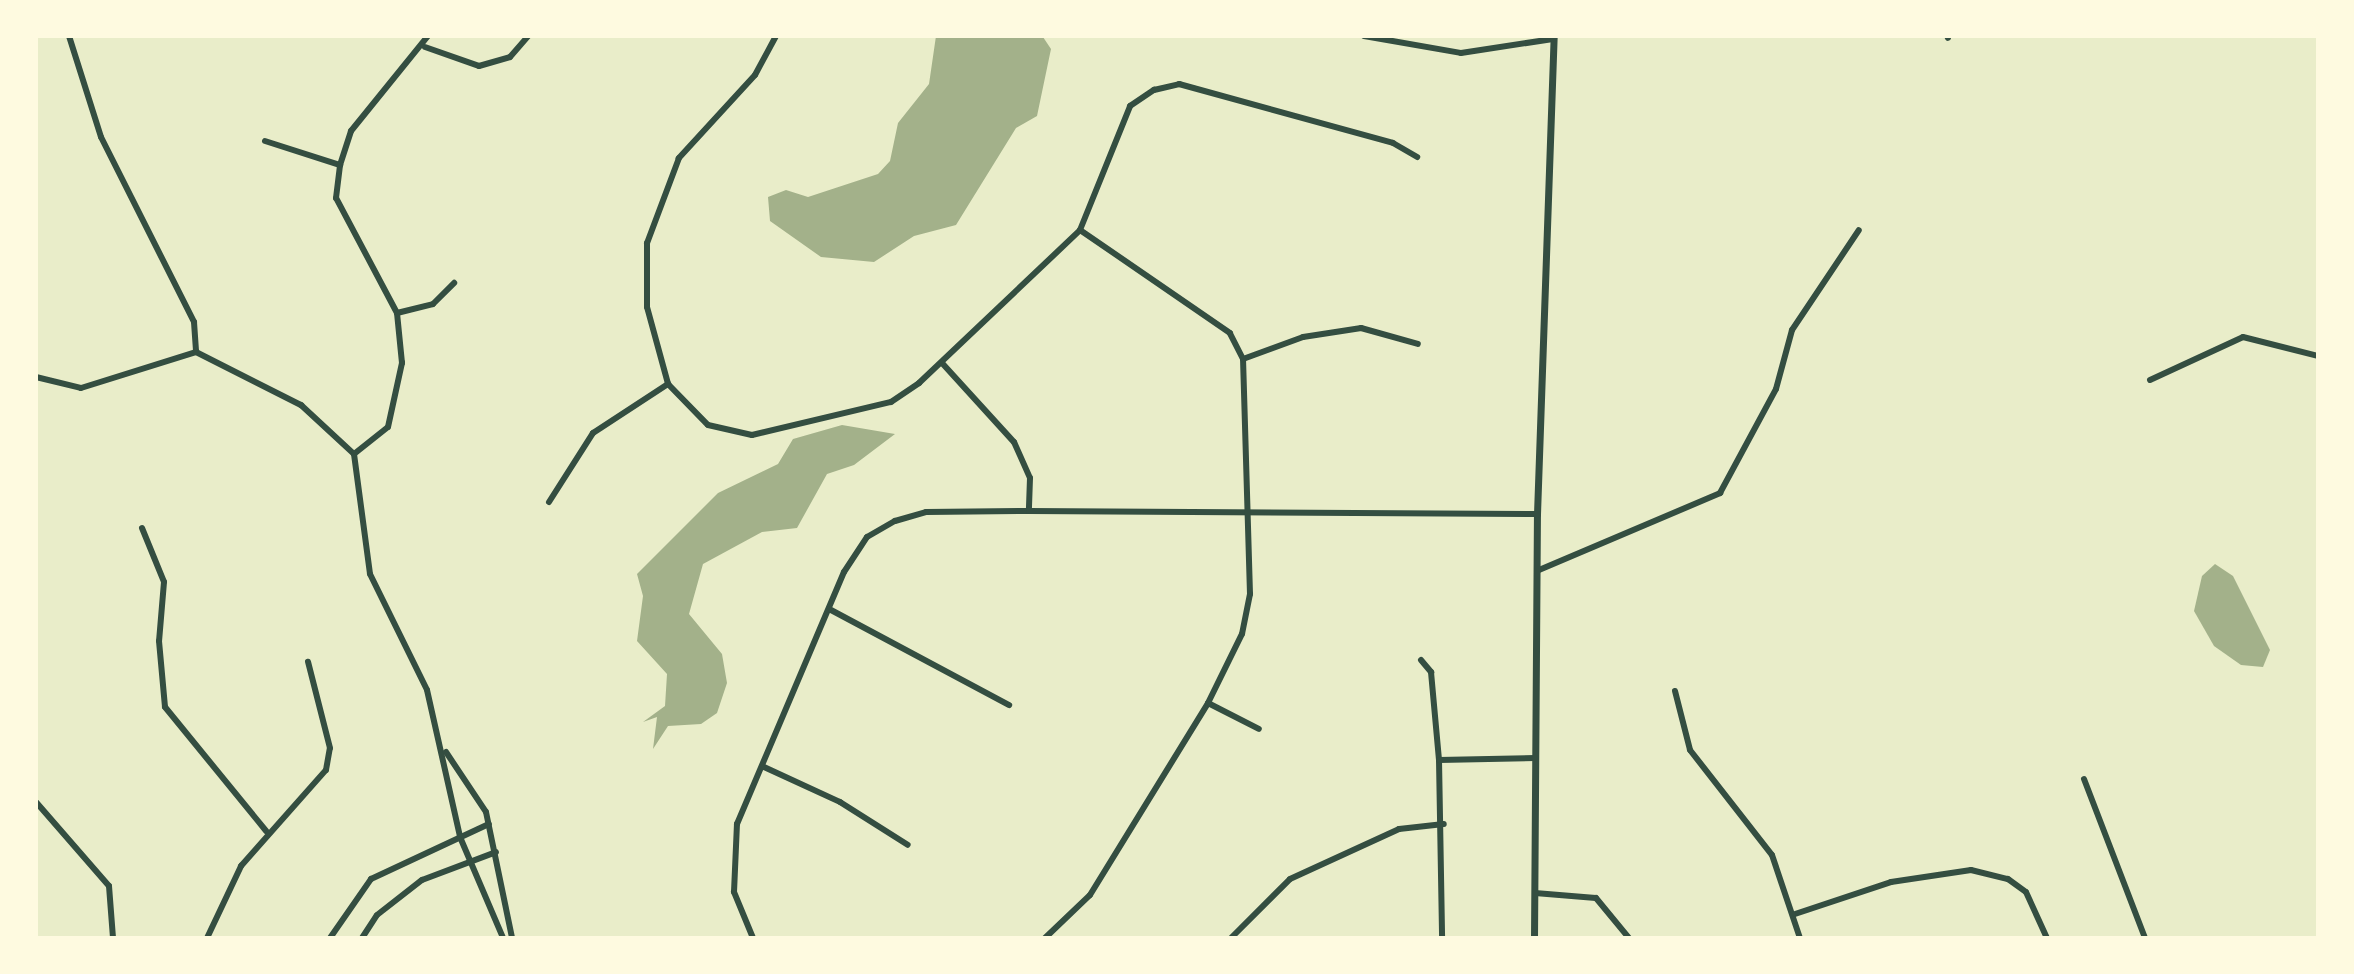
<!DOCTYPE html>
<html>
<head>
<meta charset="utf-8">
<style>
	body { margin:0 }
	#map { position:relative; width:2354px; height:974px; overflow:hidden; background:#e9edc9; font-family:"Sofia Sans Condensed",sans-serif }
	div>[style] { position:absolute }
	.water>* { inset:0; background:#a3b18a }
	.minor>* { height:6px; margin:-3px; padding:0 3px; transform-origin:3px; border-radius:3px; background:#344e41 }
	.tertiary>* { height:7px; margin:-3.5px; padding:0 3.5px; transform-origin:3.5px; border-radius:3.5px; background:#344e41 }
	span { translate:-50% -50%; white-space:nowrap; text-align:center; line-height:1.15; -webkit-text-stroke:6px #fefae0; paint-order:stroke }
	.frame { position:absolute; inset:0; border:38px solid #fefae0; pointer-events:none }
</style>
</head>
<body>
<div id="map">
	<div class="water">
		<i style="clip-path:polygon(936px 36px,1043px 37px,1051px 49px,1037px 116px,1016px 128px,956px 225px,914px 236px,874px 262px,821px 257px,770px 221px,768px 197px,786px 190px,808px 197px,878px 174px,890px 161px,898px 123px,929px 84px)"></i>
		<i style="clip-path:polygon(842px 425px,895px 434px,854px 465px,827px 474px,797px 528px,762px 532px,703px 564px,689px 614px,722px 654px,727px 683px,717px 713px,701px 724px,668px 726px,653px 749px,657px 717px,643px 722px,665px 706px,667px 674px,637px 641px,643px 596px,637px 574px,718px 493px,778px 464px,793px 439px)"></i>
		<i style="clip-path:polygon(2215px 564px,2233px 576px,2270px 650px,2263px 667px,2241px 665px,2214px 646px,2194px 611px,2202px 576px)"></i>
	</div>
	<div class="minor">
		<i style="left:69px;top:36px;width:106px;rotate:72.4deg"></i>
		<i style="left:101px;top:137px;width:207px;rotate:63.3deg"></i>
		<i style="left:194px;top:322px;width:30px;rotate:86deg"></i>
		<i style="left:776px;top:36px;width:44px;rotate:118.3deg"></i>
		<i style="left:755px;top:75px;width:113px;rotate:132.5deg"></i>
		<i style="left:679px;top:158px;width:91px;rotate:110.6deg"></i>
		<i style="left:647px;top:243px;width:64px;rotate:90deg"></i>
		<i style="left:647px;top:307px;width:80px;rotate:74.7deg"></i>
		<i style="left:668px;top:384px;width:57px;rotate:45.7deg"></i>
		<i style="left:708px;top:425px;width:45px;rotate:12.8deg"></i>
		<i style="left:752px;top:435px;width:143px;rotate:-13.4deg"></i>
		<i style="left:891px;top:402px;width:34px;rotate:-34deg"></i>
		<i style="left:919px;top:383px;width:222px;rotate:-43.5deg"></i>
		<i style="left:1080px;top:230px;width:134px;rotate:-68deg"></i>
		<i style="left:1130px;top:106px;width:29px;rotate:-34deg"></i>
		<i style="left:1154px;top:90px;width:26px;rotate:-13deg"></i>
		<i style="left:1179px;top:84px;width:222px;rotate:15.4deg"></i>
		<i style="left:1393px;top:143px;width:28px;rotate:30deg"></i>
		<i style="left:1364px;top:36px;width:98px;rotate:9.9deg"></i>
		<i style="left:1461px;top:53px;width:93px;rotate:-8.7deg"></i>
		<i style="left:1947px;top:36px;width:2px;rotate:63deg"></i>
		<i style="left:425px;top:47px;width:57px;rotate:19.4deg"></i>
		<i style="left:479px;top:66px;width:32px;rotate:-16deg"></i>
		<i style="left:510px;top:57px;width:28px;rotate:-49deg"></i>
		<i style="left:265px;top:141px;width:79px;rotate:17.7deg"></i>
		<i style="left:397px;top:313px;width:37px;rotate:-14deg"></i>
		<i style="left:433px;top:304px;width:30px;rotate:-45deg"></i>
		<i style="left:1243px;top:359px;width:64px;rotate:-20.1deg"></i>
		<i style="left:1303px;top:337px;width:59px;rotate:-8.8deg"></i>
		<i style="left:1361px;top:328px;width:59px;rotate:15.7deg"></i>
		<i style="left:942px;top:363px;width:107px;rotate:47.7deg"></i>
		<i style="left:1014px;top:442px;width:39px;rotate:66deg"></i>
		<i style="left:1030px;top:478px;width:33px;rotate:92deg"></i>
		<i style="left:36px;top:377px;width:46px;rotate:13.7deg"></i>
		<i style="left:81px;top:388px;width:121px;rotate:-17.4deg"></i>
		<i style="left:196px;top:352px;width:118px;rotate:26.8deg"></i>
		<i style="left:301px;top:405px;width:72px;rotate:42.8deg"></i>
		<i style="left:354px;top:454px;width:121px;rotate:82.4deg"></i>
		<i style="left:370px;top:574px;width:129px;rotate:63.8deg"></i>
		<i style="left:427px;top:690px;width:151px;rotate:77.3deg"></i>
		<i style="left:460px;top:837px;width:110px;rotate:66.9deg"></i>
		<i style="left:2150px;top:380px;width:102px;rotate:-24.8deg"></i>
		<i style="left:2243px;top:337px;width:77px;rotate:14.2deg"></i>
		<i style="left:354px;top:454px;width:43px;rotate:-38.5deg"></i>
		<i style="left:388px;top:427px;width:66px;rotate:-77.7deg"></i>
		<i style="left:402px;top:363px;width:50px;rotate:-95.7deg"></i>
		<i style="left:397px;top:313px;width:130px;rotate:-117.9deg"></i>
		<i style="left:336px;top:198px;width:33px;rotate:-83deg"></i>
		<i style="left:340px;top:165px;width:36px;rotate:-72deg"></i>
		<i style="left:351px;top:131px;width:122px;rotate:-51deg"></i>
		<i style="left:549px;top:502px;width:82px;rotate:-57.5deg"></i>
		<i style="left:593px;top:433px;width:90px;rotate:-33.2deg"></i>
		<i style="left:142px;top:528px;width:58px;rotate:67.8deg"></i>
		<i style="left:164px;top:582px;width:59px;rotate:94.8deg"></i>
		<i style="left:159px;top:641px;width:66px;rotate:84.8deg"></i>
		<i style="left:165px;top:707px;width:160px;rotate:50.8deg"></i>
		<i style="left:1539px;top:570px;width:197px;rotate:-23deg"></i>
		<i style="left:1720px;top:493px;width:118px;rotate:-61.7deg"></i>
		<i style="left:1776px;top:389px;width:61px;rotate:-74.8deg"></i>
		<i style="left:1792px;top:330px;width:120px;rotate:-56.2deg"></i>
		<i style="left:831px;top:610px;width:202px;rotate:28.1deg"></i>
		<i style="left:1421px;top:660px;width:16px;rotate:50deg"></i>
		<i style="left:1431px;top:672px;width:88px;rotate:84.8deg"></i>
		<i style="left:1439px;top:760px;width:178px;rotate:89deg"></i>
		<i style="left:1675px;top:691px;width:61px;rotate:75.7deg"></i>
		<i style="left:1690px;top:750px;width:133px;rotate:52deg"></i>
		<i style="left:1772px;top:855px;width:88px;rotate:71.4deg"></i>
		<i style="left:1208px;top:703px;width:57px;rotate:27deg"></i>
		<i style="left:446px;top:752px;width:72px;rotate:56.3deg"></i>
		<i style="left:486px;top:812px;width:129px;rotate:78.3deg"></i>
		<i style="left:1439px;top:760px;width:96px;rotate:-1.2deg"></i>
		<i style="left:764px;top:767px;width:84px;rotate:24.7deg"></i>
		<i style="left:840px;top:802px;width:80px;rotate:32.3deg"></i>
		<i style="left:2084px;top:779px;width:170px;rotate:69deg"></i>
		<i style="left:36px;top:802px;width:111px;rotate:49deg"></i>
		<i style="left:109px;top:886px;width:52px;rotate:85.6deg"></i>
		<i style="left:1535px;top:893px;width:61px;rotate:4.7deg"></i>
		<i style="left:1596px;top:898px;width:52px;rotate:50.5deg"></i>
		<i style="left:1795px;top:914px;width:101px;rotate:-18.4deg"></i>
		<i style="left:1891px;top:882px;width:81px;rotate:-8.5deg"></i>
		<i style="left:1971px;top:870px;width:38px;rotate:14deg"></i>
		<i style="left:2008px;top:879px;width:22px;rotate:36deg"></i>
		<i style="left:2026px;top:892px;width:51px;rotate:65.5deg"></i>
		<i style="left:207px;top:938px;width:80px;rotate:-64.7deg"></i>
		<i style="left:241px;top:866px;width:128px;rotate:-48.5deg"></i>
		<i style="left:326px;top:770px;width:22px;rotate:-80deg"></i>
		<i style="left:330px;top:748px;width:89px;rotate:-104.3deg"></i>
		<i style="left:330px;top:938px;width:72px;rotate:-55.2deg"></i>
		<i style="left:371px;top:879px;width:130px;rotate:-25deg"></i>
		<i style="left:362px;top:938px;width:27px;rotate:-57deg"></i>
		<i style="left:377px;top:915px;width:57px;rotate:-37.9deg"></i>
		<i style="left:422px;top:880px;width:79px;rotate:-20.7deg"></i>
		<i style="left:753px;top:938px;width:50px;rotate:-112.4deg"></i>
		<i style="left:734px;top:892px;width:68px;rotate:-87.5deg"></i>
		<i style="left:737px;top:824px;width:274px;rotate:-67deg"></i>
		<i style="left:844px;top:572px;width:42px;rotate:-56.7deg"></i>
		<i style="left:867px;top:537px;width:32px;rotate:-30deg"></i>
		<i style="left:895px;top:521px;width:32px;rotate:-16deg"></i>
		<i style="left:926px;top:512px;width:103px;rotate:-0.6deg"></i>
		<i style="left:1029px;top:511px;width:508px;rotate:0.34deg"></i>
		<i style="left:1045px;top:938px;width:62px;rotate:-43.7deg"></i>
		<i style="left:1090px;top:895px;width:225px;rotate:-58.4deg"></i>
		<i style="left:1208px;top:703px;width:77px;rotate:-63.8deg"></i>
		<i style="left:1242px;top:634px;width:41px;rotate:-78.7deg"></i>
		<i style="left:1250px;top:594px;width:235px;rotate:-91.7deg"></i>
		<i style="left:1243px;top:359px;width:29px;rotate:-117deg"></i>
		<i style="left:1230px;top:333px;width:182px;rotate:-145.5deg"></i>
		<i style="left:1231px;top:938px;width:83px;rotate:-45deg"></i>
		<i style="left:1290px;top:879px;width:120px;rotate:-24.6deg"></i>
		<i style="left:1399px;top:829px;width:45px;rotate:-6.3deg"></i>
	</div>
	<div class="tertiary">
		<i style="left:1534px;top:938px;width:424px;rotate:-89.6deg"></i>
		<i style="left:1537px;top:514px;width:478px;rotate:-88deg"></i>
	</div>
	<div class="frame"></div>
</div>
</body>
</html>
